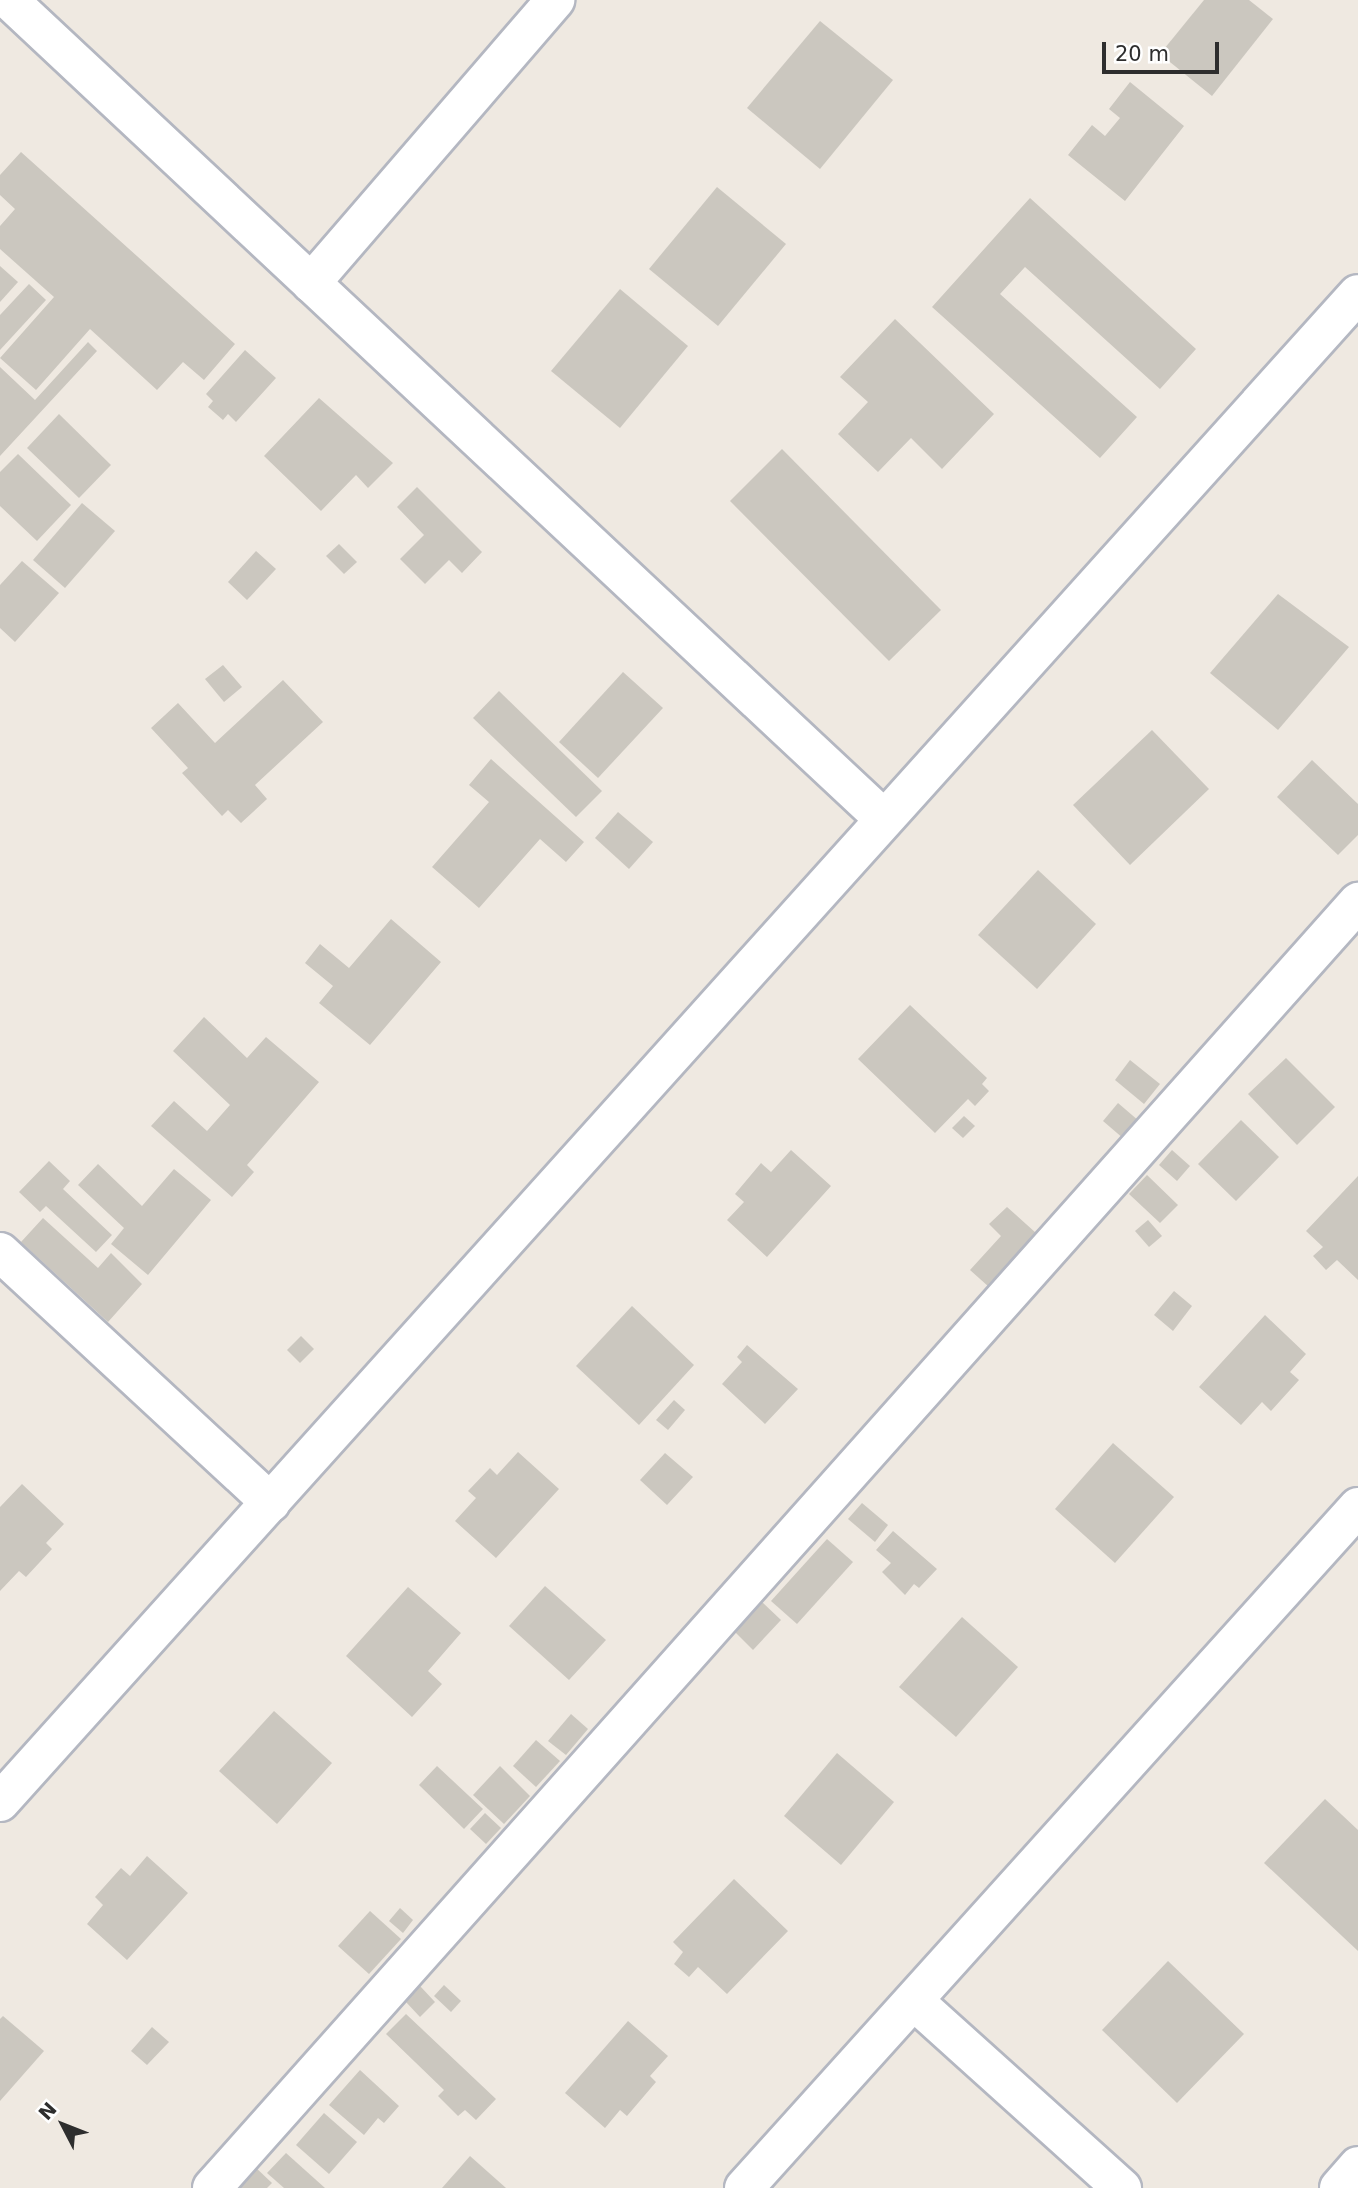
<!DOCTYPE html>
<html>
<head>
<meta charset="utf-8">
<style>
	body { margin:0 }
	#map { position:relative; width:1358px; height:2188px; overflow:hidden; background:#efe9e1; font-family:"DejaVu Sans",sans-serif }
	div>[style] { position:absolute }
	.building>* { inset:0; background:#cbc7bf }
	.roads { filter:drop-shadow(2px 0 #b4b7c1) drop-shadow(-2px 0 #b4b7c1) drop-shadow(0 2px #b4b7c1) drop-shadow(0 -2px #b4b7c1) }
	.minor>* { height:38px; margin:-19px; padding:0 19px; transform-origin:19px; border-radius:19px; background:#fff }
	span { translate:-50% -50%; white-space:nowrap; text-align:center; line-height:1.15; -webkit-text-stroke:5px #fff; paint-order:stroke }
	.north { position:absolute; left:28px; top:2090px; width:70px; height:70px; -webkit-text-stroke:5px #fff; paint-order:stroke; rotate:312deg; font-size:19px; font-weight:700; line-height:28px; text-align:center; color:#2e2e2e }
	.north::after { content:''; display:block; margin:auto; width:24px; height:32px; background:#2e2e2e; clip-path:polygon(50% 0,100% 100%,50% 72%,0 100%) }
	.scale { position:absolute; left:1102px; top:42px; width:117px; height:32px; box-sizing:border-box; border:4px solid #2e2e2e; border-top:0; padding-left:9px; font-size:21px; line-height:24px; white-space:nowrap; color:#2e2e2e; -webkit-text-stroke:5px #fff; paint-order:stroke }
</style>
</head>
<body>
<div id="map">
	<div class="building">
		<i style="clip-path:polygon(1204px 0,1249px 0,1273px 19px,1212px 96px,1160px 54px)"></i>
		<i style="clip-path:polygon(820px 21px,893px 80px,820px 169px,747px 108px)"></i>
		<i style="clip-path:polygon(1130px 82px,1184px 126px,1125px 201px,1068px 155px,1092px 125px,1105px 136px,1120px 118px,1109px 109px)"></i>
		<i style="clip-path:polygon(21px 152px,235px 344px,204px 380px,183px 362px,157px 390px,90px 329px,36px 390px,0 358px,54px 297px,0 249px,0 226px,15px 209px,0 195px,0 175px)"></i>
		<i style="clip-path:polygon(717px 187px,786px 244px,718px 326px,649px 269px)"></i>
		<i style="clip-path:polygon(1030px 198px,1196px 349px,1160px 389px,1025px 267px,1000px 294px,1137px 417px,1100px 458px,932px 307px)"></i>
		<i style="clip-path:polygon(0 266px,18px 282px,0 302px)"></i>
		<i style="clip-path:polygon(29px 284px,46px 300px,0 350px,0 315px)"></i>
		<i style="clip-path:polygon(620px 289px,688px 346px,620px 428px,551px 371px)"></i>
		<i style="clip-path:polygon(895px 319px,994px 414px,942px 469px,911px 438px,878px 472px,838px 434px,868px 402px,840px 377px)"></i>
		<i style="clip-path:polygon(88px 342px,97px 351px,0 456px,0 367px,35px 400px)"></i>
		<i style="clip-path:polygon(245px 350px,276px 378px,236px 422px,228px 414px,223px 420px,208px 407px,213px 401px,206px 394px)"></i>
		<i style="clip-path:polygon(319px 398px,393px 463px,368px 488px,356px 475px,321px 511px,264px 456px)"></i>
		<i style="clip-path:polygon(59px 414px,111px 465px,79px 498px,27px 448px)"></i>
		<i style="clip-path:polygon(782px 449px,941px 610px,889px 661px,730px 501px)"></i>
		<i style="clip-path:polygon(18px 454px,71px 505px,37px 541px,0 506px,0 472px)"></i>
		<i style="clip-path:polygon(417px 487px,482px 552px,462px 573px,449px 560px,425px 584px,400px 559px,424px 535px,397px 507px)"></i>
		<i style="clip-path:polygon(82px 503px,115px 531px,65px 588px,33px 560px)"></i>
		<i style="clip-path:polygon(339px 544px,357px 562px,344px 574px,326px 556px)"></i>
		<i style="clip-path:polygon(256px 551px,276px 569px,247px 600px,228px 582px)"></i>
		<i style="clip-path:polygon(22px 561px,59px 593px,15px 642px,0 628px,0 585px)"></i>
		<i style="clip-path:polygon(1278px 594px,1349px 647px,1278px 730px,1210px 673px)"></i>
		<i style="clip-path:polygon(223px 665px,242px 687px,224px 702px,205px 679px)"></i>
		<i style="clip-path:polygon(623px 672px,663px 708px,598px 778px,559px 742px)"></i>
		<i style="clip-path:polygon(283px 680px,323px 722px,255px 785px,267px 799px,241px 823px,228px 810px,222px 816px,182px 773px,188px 768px,151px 728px,178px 703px,215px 743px)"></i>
		<i style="clip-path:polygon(499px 691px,602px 791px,576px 817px,473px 718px)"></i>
		<i style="clip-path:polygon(1152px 730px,1209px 789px,1130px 865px,1073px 805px)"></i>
		<i style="clip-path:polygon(491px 759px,584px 842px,566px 862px,540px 839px,479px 908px,432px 867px,489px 802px,469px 785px)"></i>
		<i style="clip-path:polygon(1312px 760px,1358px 804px,1358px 835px,1338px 855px,1277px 797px)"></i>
		<i style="clip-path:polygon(618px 812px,653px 842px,629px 869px,595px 838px)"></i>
		<i style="clip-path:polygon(1038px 870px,1096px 924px,1037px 989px,978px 935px)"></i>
		<i style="clip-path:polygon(391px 919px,441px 962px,370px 1045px,319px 1003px,333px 986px,305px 963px,320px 944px,349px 968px)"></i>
		<i style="clip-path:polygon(910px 1005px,987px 1078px,982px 1084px,989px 1091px,975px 1106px,968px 1099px,935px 1133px,858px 1059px)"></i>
		<i style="clip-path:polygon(204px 1017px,247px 1058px,266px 1037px,319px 1082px,247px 1165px,254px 1172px,232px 1197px,151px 1126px,174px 1101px,207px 1131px,230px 1105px,173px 1051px)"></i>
		<i style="clip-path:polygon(1286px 1058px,1335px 1107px,1297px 1145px,1248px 1094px)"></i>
		<i style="clip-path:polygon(1130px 1060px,1160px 1084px,1144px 1104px,1115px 1080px)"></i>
		<i style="clip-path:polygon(1118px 1103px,1139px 1121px,1124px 1139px,1103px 1121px)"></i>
		<i style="clip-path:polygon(964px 1116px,975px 1126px,963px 1138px,952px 1128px)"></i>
		<i style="clip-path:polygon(1241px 1120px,1279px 1157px,1236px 1201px,1198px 1164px)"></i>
		<i style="clip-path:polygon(791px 1150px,831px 1186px,767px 1257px,727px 1220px,744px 1202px,735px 1194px,761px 1163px,771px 1172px)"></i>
		<i style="clip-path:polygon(1172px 1150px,1190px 1166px,1177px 1181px,1159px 1165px)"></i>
		<i style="clip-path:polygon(49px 1161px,70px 1181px,63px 1189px,112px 1235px,96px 1252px,46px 1206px,40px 1212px,19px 1192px)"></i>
		<i style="clip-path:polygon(98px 1164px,142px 1206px,174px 1169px,211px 1200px,148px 1275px,111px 1244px,124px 1228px,78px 1185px)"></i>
		<i style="clip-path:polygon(1147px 1175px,1178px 1205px,1160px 1223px,1129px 1194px)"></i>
		<i style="clip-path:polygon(1358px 1176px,1358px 1280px,1337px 1260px,1326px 1270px,1313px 1256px,1323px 1247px,1306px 1231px)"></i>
		<i style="clip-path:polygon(1007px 1207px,1036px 1233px,989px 1287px,970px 1270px,1001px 1236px,989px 1224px)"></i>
		<i style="clip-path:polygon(43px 1218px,98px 1268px,111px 1253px,142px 1284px,108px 1322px,21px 1242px)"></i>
		<i style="clip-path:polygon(1148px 1220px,1162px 1236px,1149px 1247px,1135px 1231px)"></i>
		<i style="clip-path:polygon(1174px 1291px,1192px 1306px,1173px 1331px,1154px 1315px)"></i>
		<i style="clip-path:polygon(632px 1306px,694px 1365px,639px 1425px,576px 1366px)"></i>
		<i style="clip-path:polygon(1265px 1315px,1306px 1354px,1290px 1372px,1299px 1380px,1271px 1411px,1262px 1402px,1241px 1425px,1199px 1387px)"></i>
		<i style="clip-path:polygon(301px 1336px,314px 1349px,300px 1363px,287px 1350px)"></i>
		<i style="clip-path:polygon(747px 1345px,798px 1389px,765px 1424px,722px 1384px,742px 1362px,737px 1357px)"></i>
		<i style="clip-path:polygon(674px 1400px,685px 1410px,668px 1430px,656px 1420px)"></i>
		<i style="clip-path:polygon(1113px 1443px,1174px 1497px,1115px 1563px,1055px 1509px)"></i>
		<i style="clip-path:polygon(518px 1452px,559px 1489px,496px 1558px,455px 1521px,476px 1498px,468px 1491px,490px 1468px,497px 1475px)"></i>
		<i style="clip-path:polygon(665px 1453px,693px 1477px,667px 1505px,640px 1480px)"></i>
		<i style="clip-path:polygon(22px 1484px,64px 1524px,46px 1543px,52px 1549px,26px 1577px,19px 1571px,0 1591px,0 1507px)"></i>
		<i style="clip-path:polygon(862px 1503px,888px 1525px,875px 1542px,848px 1519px)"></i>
		<i style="clip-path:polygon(893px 1531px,937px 1569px,919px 1588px,914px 1584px,905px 1595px,882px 1572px,891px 1563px,876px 1550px)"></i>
		<i style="clip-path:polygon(827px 1539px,853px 1562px,797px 1624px,771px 1601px)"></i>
		<i style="clip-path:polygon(545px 1586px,606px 1640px,569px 1680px,509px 1626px)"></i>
		<i style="clip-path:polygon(408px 1587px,461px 1633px,428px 1671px,442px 1684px,412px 1717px,346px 1656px)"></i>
		<i style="clip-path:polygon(760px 1600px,781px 1620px,753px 1650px,732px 1629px)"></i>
		<i style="clip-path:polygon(962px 1617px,1018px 1667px,956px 1737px,899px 1687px)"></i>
		<i style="clip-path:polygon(274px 1711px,332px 1763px,277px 1824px,219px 1771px)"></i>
		<i style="clip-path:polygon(571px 1714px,588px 1729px,566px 1755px,548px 1741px)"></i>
		<i style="clip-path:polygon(536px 1740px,560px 1761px,536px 1787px,513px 1766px)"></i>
		<i style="clip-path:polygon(837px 1753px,894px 1802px,841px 1865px,784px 1816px)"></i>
		<i style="clip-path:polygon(437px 1766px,483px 1809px,464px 1829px,419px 1785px)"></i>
		<i style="clip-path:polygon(500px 1766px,530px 1796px,504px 1824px,473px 1795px)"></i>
		<i style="clip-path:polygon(1325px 1799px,1358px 1830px,1358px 1951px,1264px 1863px)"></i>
		<i style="clip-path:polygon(485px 1813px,501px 1828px,486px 1844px,470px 1829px)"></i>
		<i style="clip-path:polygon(147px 1856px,188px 1893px,127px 1960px,87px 1924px,103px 1905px,95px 1897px,121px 1868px,130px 1876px)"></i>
		<i style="clip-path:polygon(734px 1879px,788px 1931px,727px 1994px,698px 1967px,689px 1977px,674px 1964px,683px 1952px,673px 1942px)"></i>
		<i style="clip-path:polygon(400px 1908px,413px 1920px,403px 1933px,389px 1921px)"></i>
		<i style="clip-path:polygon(370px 1911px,401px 1939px,369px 1974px,338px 1946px)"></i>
		<i style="clip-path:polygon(1168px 1961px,1244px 2034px,1177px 2103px,1102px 2030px)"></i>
		<i style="clip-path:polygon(444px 1985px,461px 2001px,451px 2012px,434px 1996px)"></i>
		<i style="clip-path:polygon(420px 1986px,435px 2002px,420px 2017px,405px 2001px)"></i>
		<i style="clip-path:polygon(406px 2014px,496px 2099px,476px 2120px,465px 2110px,458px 2116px,438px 2096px,444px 2090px,386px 2034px)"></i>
		<i style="clip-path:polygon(3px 2016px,44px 2051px,0 2101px,0 2019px)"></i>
		<i style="clip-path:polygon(628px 2021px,668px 2056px,650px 2076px,656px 2082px,627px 2116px,620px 2110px,605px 2128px,565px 2093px)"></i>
		<i style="clip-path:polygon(152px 2027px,169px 2042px,147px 2065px,131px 2051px)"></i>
		<i style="clip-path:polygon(360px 2070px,399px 2106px,384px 2123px,378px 2118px,364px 2135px,329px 2105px)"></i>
		<i style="clip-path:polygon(324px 2113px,357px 2142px,329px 2174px,296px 2145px)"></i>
		<i style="clip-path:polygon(286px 2153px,325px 2188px,284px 2188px,267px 2173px)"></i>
		<i style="clip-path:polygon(470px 2156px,506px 2188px,442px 2188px)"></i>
		<i style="clip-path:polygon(252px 2164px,272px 2183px,267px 2188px,230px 2188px)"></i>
	</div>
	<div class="roads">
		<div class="minor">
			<i style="left:9px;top:0;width:1198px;rotate:43.11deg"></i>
			<i style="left:311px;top:283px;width:374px;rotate:-49.2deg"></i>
			<i style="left:0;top:1252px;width:369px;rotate:42.8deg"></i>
			<i style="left:0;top:1802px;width:2029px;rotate:-48deg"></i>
			<i style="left:914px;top:2001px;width:280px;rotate:42deg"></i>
			<i style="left:212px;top:2188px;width:1723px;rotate:-48.29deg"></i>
			<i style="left:744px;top:2188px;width:917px;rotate:-47.96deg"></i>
			<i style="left:1339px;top:2188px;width:29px;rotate:-49deg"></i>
		</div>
	</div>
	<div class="north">N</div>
	<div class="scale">20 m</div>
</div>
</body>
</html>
